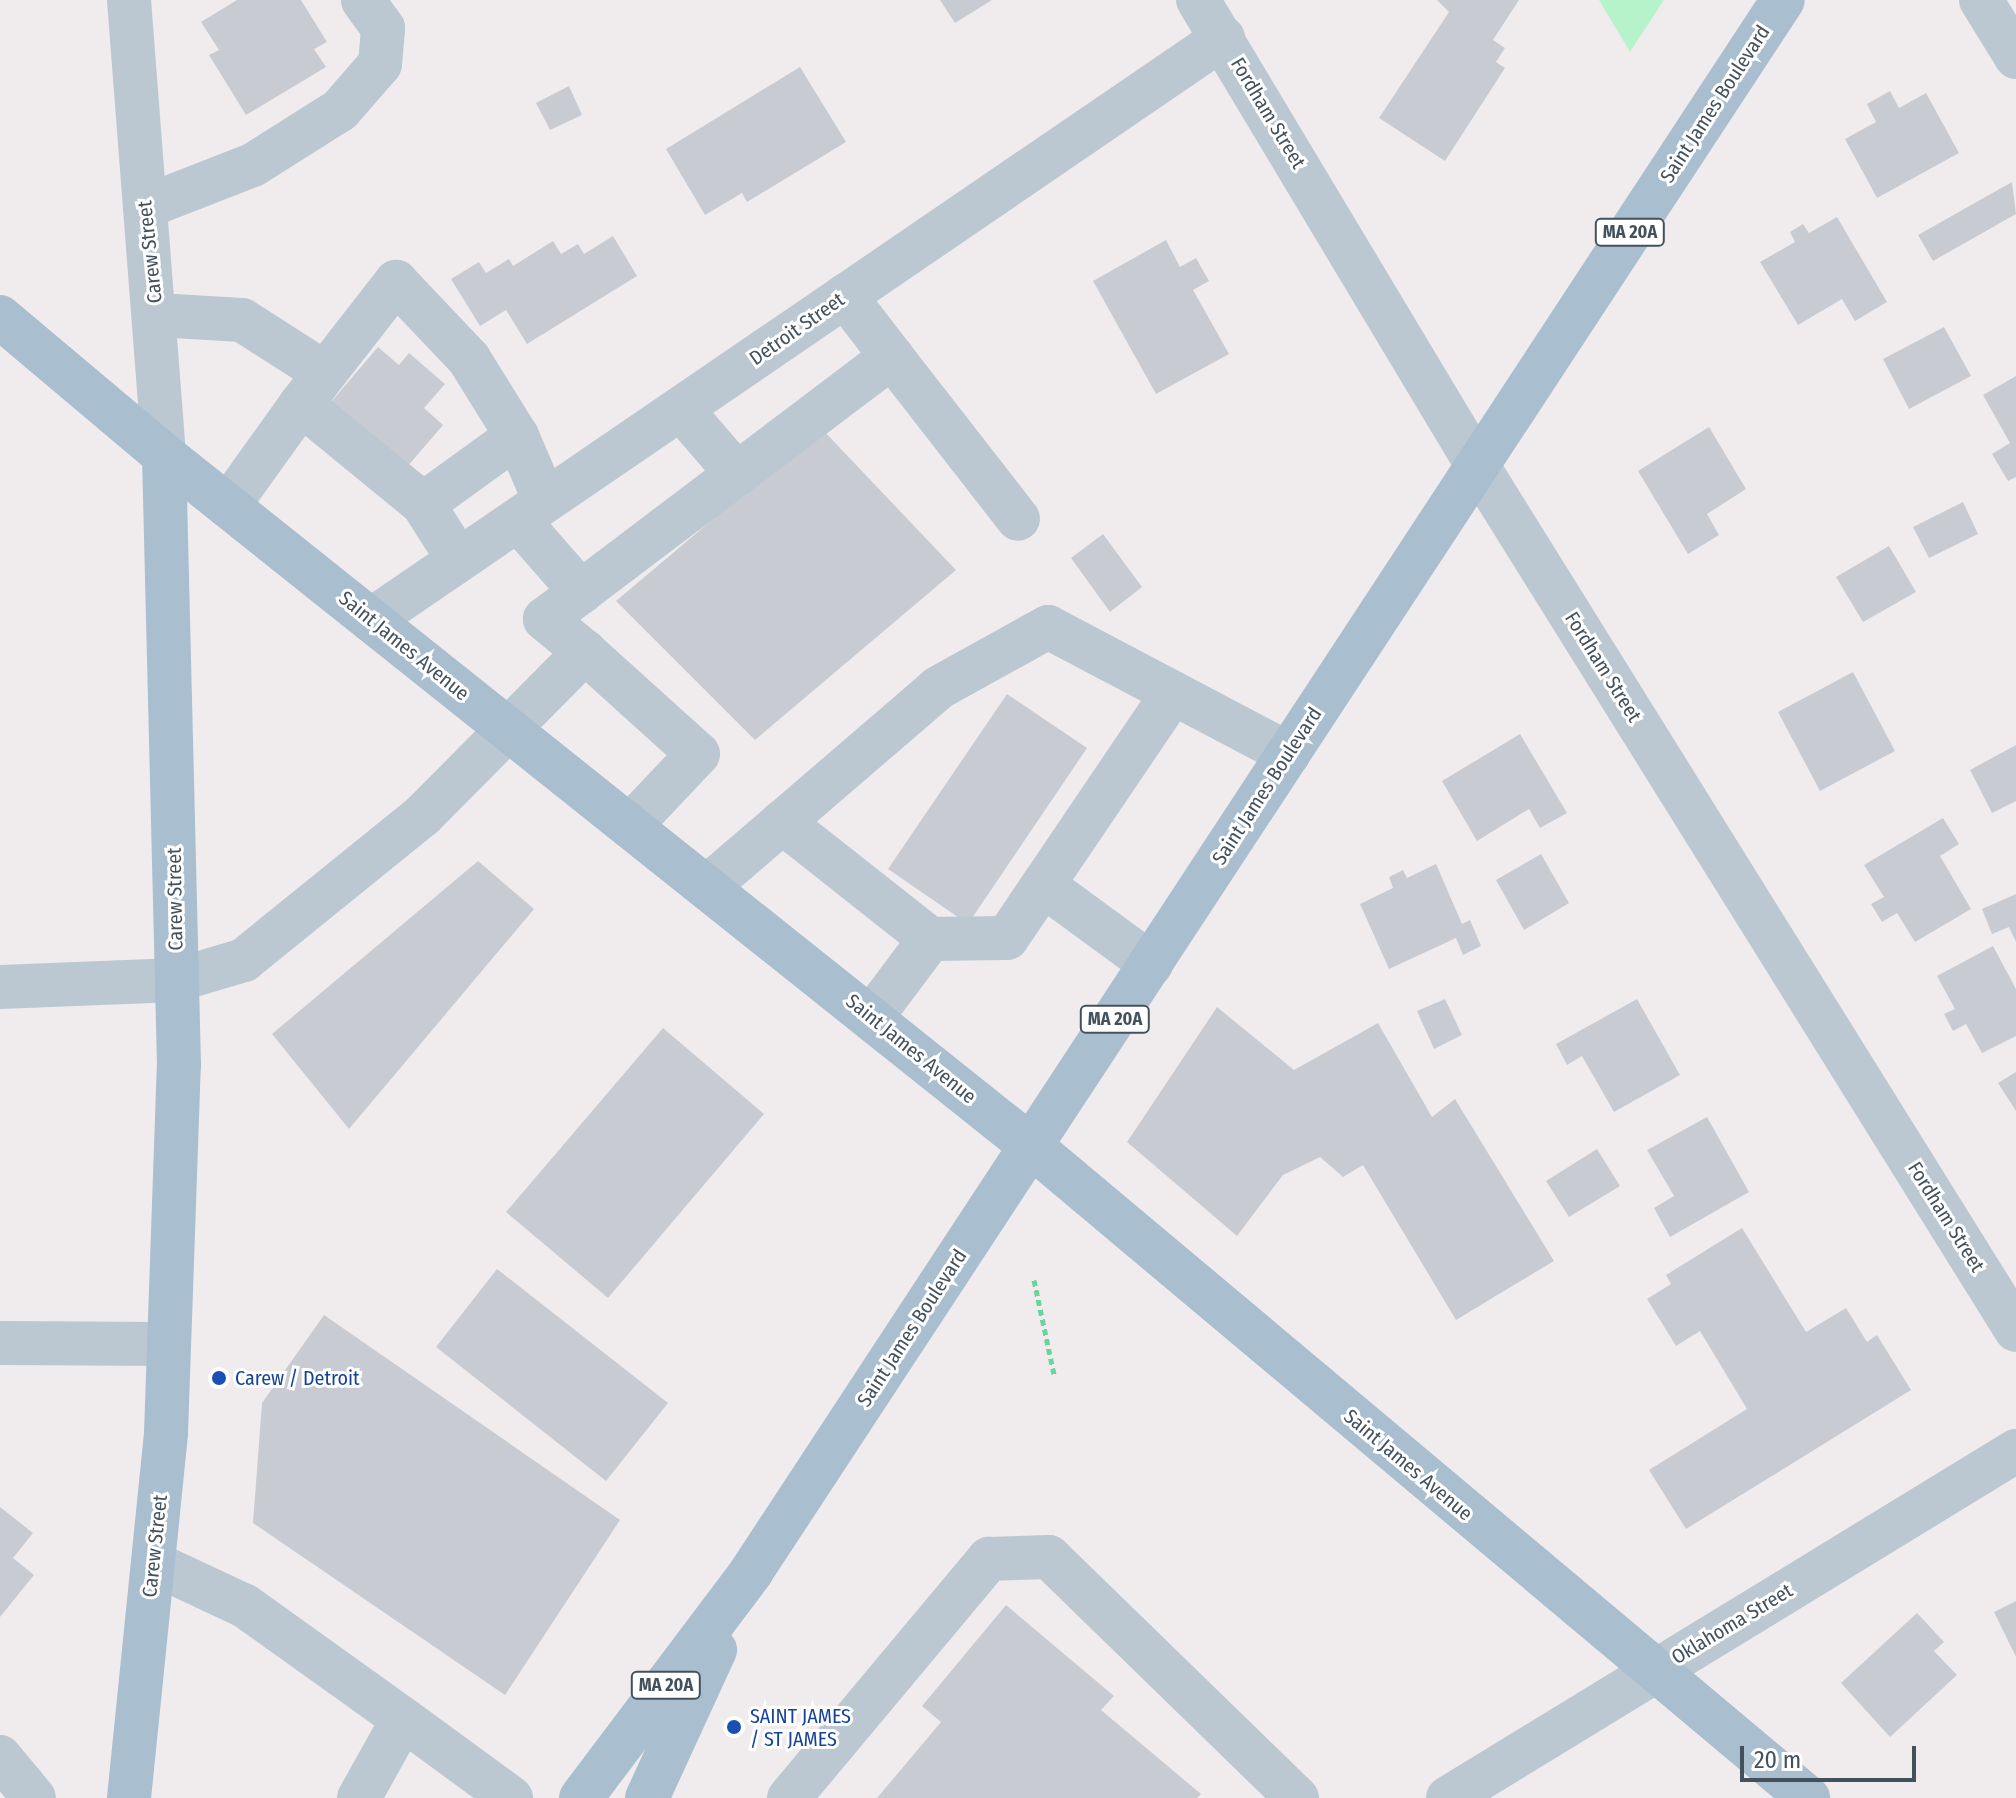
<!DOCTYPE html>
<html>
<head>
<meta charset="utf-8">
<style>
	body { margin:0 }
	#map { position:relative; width:2016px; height:1798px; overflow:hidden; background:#f0eced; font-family:"Fira Sans Condensed",sans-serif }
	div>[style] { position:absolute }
	.green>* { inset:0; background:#b6f3cb }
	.building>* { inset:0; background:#c8ccd2 }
	.path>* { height:5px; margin-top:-2.5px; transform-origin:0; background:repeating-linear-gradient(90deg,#6ad49d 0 6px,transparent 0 10px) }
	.minor>* { height:44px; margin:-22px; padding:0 22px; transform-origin:22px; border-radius:22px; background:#bbc8d1 }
	.major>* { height:44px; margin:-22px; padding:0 22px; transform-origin:22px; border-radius:22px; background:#a9becf }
	.dots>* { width:22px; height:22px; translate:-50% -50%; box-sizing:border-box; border:4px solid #fff; border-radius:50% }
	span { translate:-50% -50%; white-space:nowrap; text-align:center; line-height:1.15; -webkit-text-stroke:6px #fff; paint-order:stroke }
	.shield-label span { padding:2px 6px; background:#fff; border:2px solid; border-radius:6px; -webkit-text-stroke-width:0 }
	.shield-label { font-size:18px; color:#43515c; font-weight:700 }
	.street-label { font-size:20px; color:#43515c }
	.transit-label { font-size:20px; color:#164399 }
	.left { translate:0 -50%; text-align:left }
	.scale { position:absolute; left:1740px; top:1746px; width:176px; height:36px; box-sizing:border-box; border:4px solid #43515c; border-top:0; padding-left:10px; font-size:24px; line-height:28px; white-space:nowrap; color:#43515c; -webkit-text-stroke:6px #fff; paint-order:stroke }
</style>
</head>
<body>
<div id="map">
	<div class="green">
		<i style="clip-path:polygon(1599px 0,1664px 0,1630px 52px)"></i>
	</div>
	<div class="building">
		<i style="clip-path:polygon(237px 0,301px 0,327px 42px,314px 49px,326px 67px,246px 115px,209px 55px,219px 50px,201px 22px)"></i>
		<i style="clip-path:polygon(940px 0,992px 0,955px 23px)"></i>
		<i style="clip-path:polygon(1437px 0,1519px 0,1493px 40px,1505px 48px,1496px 62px,1505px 68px,1445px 161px,1379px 118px,1449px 12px)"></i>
		<i style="clip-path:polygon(800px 67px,846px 142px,747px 202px,742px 193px,705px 215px,666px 149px)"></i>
		<i style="clip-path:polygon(569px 86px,582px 115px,550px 130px,536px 103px)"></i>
		<i style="clip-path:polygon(1890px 91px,1899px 108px,1926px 93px,1959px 153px,1877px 198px,1845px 139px,1876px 122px,1867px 104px)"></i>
		<i style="clip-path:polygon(2012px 182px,2016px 214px,1933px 261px,1918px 235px)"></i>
		<i style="clip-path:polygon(1837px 217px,1887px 302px,1855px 321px,1842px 299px,1798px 325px,1760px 262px,1795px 242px,1790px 232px,1803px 224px,1809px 233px)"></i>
		<i style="clip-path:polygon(613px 236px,637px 276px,527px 344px,506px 310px,480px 326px,451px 279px,479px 262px,486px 273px,509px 259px,513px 266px,553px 241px,561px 254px,578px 244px,584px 254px)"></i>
		<i style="clip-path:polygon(1166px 240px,1180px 267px,1196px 258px,1209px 281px,1193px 290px,1229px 354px,1156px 394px,1093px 281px)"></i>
		<i style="clip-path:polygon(1944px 327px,1971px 376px,1909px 409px,1883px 359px)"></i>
		<i style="clip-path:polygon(378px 347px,399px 365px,409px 353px,445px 384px,424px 408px,443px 425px,407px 467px,331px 402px)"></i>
		<i style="clip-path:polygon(2016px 376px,2016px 477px,2008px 481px,1992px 454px,2010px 443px,1983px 395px)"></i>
		<i style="clip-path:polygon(1709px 427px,1746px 489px,1707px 514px,1719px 535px,1688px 554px,1638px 471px)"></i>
		<i style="clip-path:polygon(821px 428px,956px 570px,755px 740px,616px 601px)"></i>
		<i style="clip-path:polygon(1963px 502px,1978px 534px,1929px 558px,1913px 527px)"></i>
		<i style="clip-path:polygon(1103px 534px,1142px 587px,1110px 612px,1071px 558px)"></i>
		<i style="clip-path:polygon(1889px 546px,1916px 592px,1863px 622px,1836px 577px)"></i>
		<i style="clip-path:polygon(1853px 672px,1895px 751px,1820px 791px,1778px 712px)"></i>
		<i style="clip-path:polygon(1007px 694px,1087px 748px,968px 924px,888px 869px)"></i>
		<i style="clip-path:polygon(1520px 734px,1567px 813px,1540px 828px,1529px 809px,1477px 841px,1442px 781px)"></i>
		<i style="clip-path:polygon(2016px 745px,2016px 801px,1992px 813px,1970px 770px)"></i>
		<i style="clip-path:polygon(1943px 818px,1959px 844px,1940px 856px,1971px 909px,1915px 942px,1897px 913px,1882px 922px,1871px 904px,1884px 897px,1864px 865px)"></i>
		<i style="clip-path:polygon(1541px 854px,1569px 903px,1524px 930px,1496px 880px)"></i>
		<i style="clip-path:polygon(478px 861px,534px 909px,349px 1129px,272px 1034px)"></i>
		<i style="clip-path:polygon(1436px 864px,1462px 924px,1470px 920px,1481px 946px,1463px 955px,1456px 938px,1389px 969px,1360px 904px,1393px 888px,1389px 877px,1403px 870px,1407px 878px)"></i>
		<i style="clip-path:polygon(2016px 894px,2016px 942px,2009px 927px,1992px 934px,1982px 909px)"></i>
		<i style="clip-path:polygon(1993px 946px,2016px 989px,2016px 1036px,1982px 1053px,1966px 1024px,1953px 1031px,1944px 1014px,1955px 1009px,1937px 976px)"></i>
		<i style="clip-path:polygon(1445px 999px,1462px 1035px,1434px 1049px,1417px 1011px)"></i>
		<i style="clip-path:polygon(1637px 999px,1680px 1075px,1614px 1112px,1582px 1056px,1567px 1065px,1556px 1044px)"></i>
		<i style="clip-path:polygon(1217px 1007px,1294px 1070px,1378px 1023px,1432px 1117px,1455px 1099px,1554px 1261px,1456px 1320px,1363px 1165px,1343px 1177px,1320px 1157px,1283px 1175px,1237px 1236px,1127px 1142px)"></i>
		<i style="clip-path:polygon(663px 1028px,764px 1114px,608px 1298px,506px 1212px)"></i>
		<i style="clip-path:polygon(2016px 1072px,2016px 1111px,1998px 1083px)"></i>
		<i style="clip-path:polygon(1707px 1117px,1749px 1192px,1670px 1237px,1654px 1208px,1674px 1196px,1647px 1150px)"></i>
		<i style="clip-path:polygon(1597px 1149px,1620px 1186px,1569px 1217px,1546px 1181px)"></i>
		<i style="clip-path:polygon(1742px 1228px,1806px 1332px,1846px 1308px,1867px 1342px,1877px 1335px,1911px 1390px,1686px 1529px,1649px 1470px,1747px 1409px,1700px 1331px,1676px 1346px,1647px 1299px,1671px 1284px,1666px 1275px)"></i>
		<i style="clip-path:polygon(497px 1269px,668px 1403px,606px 1481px,436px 1347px)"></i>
		<i style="clip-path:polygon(324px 1315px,620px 1520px,505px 1695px,253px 1523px,262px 1403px)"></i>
		<i style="clip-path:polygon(0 1507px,33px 1533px,13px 1558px,34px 1575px,0 1617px)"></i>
		<i style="clip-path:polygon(2016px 1601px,2016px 1657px,1994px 1612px)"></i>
		<i style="clip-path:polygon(1006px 1605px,1114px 1696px,1101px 1710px,1201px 1794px,1197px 1798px,877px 1798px,941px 1722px,922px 1706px)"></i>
		<i style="clip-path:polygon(1917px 1613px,1944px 1642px,1934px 1651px,1957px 1675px,1890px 1737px,1841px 1683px)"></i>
	</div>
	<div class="path">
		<i style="left:1034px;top:1280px;width:96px;rotate:78deg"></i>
	</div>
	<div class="minor">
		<i style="left:129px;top:0;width:456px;rotate:85.6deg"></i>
		<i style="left:1198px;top:0;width:542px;rotate:59.04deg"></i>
		<i style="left:1477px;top:465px;width:1019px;rotate:58.07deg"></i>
		<i style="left:1981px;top:0;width:67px;rotate:58.4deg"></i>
		<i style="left:145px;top:207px;width:116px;rotate:-21.3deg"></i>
		<i style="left:253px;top:165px;width:103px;rotate:-32.3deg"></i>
		<i style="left:340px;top:110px;width:61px;rotate:-49deg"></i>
		<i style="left:380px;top:64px;width:36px;rotate:-85deg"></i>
		<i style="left:383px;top:28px;width:34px;rotate:-126deg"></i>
		<i style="left:157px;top:315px;width:85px;rotate:3.4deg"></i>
		<i style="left:242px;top:320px;width:98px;rotate:32.6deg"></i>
		<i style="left:892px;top:357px;width:205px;rotate:52.1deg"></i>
		<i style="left:301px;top:404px;width:155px;rotate:-52.1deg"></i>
		<i style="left:396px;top:282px;width:106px;rotate:46.5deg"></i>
		<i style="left:469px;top:359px;width:91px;rotate:58.1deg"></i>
		<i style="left:517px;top:436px;width:69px;rotate:66.8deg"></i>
		<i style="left:681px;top:409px;width:86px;rotate:49.3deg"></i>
		<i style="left:423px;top:504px;width:116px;rotate:-35.9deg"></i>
		<i style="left:228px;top:506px;width:125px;rotate:-54.4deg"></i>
		<i style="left:301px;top:404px;width:158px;rotate:39.3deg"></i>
		<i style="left:423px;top:504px;width:65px;rotate:57.5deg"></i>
		<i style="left:518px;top:520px;width:96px;rotate:48.8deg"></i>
		<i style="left:371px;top:620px;width:1032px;rotate:-34.34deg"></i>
		<i style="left:585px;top:652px;width:52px;rotate:-140.5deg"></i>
		<i style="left:545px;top:619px;width:435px;rotate:-37.1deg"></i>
		<i style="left:892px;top:357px;width:77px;rotate:-127.6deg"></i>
		<i style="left:782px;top:822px;width:189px;rotate:38.3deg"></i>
		<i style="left:1043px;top:885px;width:134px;rotate:36.2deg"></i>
		<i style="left:707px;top:887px;width:305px;rotate:-40.7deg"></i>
		<i style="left:938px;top:688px;width:126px;rotate:-29deg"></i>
		<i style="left:1048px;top:627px;width:272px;rotate:27.8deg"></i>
		<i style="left:0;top:987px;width:177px;rotate:-2.3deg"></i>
		<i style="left:177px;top:980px;width:70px;rotate:-16.6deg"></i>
		<i style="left:244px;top:960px;width:230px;rotate:-39deg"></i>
		<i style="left:423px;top:815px;width:230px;rotate:-45.2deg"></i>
		<i style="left:585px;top:652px;width:152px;rotate:42.1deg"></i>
		<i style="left:698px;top:754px;width:99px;rotate:133.4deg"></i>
		<i style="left:871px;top:1018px;width:99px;rotate:-53.2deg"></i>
		<i style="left:930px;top:939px;width:77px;rotate:-0.7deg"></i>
		<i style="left:1007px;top:938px;width:296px;rotate:-55.9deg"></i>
		<i style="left:0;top:1343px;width:169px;rotate:0.3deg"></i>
		<i style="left:153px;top:1563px;width:102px;rotate:25.1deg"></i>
		<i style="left:245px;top:1606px;width:194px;rotate:35.6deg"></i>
		<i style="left:0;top:1757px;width:53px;rotate:50.3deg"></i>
		<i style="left:359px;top:1798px;width:90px;rotate:-60.9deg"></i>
		<i style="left:403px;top:1719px;width:134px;rotate:36.2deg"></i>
		<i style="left:789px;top:1798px;width:312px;rotate:-50.1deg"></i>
		<i style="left:989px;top:1559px;width:60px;rotate:-1.9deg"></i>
		<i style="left:1049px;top:1557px;width:346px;rotate:44.2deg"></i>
		<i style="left:1448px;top:1798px;width:666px;rotate:-31.42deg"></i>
	</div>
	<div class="major">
		<i style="left:0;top:317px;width:214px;rotate:40.1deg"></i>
		<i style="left:164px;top:455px;width:1110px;rotate:38.56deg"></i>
		<i style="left:1032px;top:1147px;width:1013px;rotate:39.99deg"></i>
		<i style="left:129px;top:1798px;width:367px;rotate:-84.2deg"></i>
		<i style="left:166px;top:1433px;width:368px;rotate:-88deg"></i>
		<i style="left:179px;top:1065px;width:610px;rotate:-91.41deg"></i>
		<i style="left:581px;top:1798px;width:283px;rotate:-53deg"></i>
		<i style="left:751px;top:1572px;width:1880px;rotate:-56.72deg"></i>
		<i style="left:647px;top:1798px;width:163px;rotate:-65.3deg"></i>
	</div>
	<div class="dots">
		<i style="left:219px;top:1378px;background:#1a4fb4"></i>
		<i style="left:734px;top:1727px;background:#1a4fb4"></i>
	</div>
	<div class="shield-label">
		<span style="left:1630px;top:232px">MA 20A</span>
		<span style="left:1115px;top:1019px">MA 20A</span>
		<span style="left:666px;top:1685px">MA 20A</span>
	</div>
	<div class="street-label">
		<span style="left:1715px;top:104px;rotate:-57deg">Saint James Boulevard</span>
		<span style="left:1268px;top:113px;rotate:59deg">Fordham Street</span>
		<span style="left:150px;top:252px;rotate:-96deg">Carew Street</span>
		<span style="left:797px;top:329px;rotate:-35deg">Detroit Street</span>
		<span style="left:404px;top:646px;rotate:39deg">Saint James Avenue</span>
		<span style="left:1603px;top:667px;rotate:58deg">Fordham Street</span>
		<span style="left:1267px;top:786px;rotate:-57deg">Saint James Boulevard</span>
		<span style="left:175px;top:899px;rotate:-91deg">Carew Street</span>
		<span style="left:911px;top:1049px;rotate:39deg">Saint James Avenue</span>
		<span style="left:1946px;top:1217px;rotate:58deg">Fordham Street</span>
		<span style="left:912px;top:1328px;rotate:-57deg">Saint James Boulevard</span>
		<span style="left:1408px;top:1465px;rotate:40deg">Saint James Avenue</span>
		<span style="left:155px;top:1546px;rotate:-84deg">Carew Street</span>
		<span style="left:1732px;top:1624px;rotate:-31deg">Oklahoma Street</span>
	</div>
	<div class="transit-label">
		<span class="left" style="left:235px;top:1378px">Carew / Detroit</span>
		<span class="left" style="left:750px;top:1728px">SAINT JAMES<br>/ ST JAMES</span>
	</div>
	<div class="scale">20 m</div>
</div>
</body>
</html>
